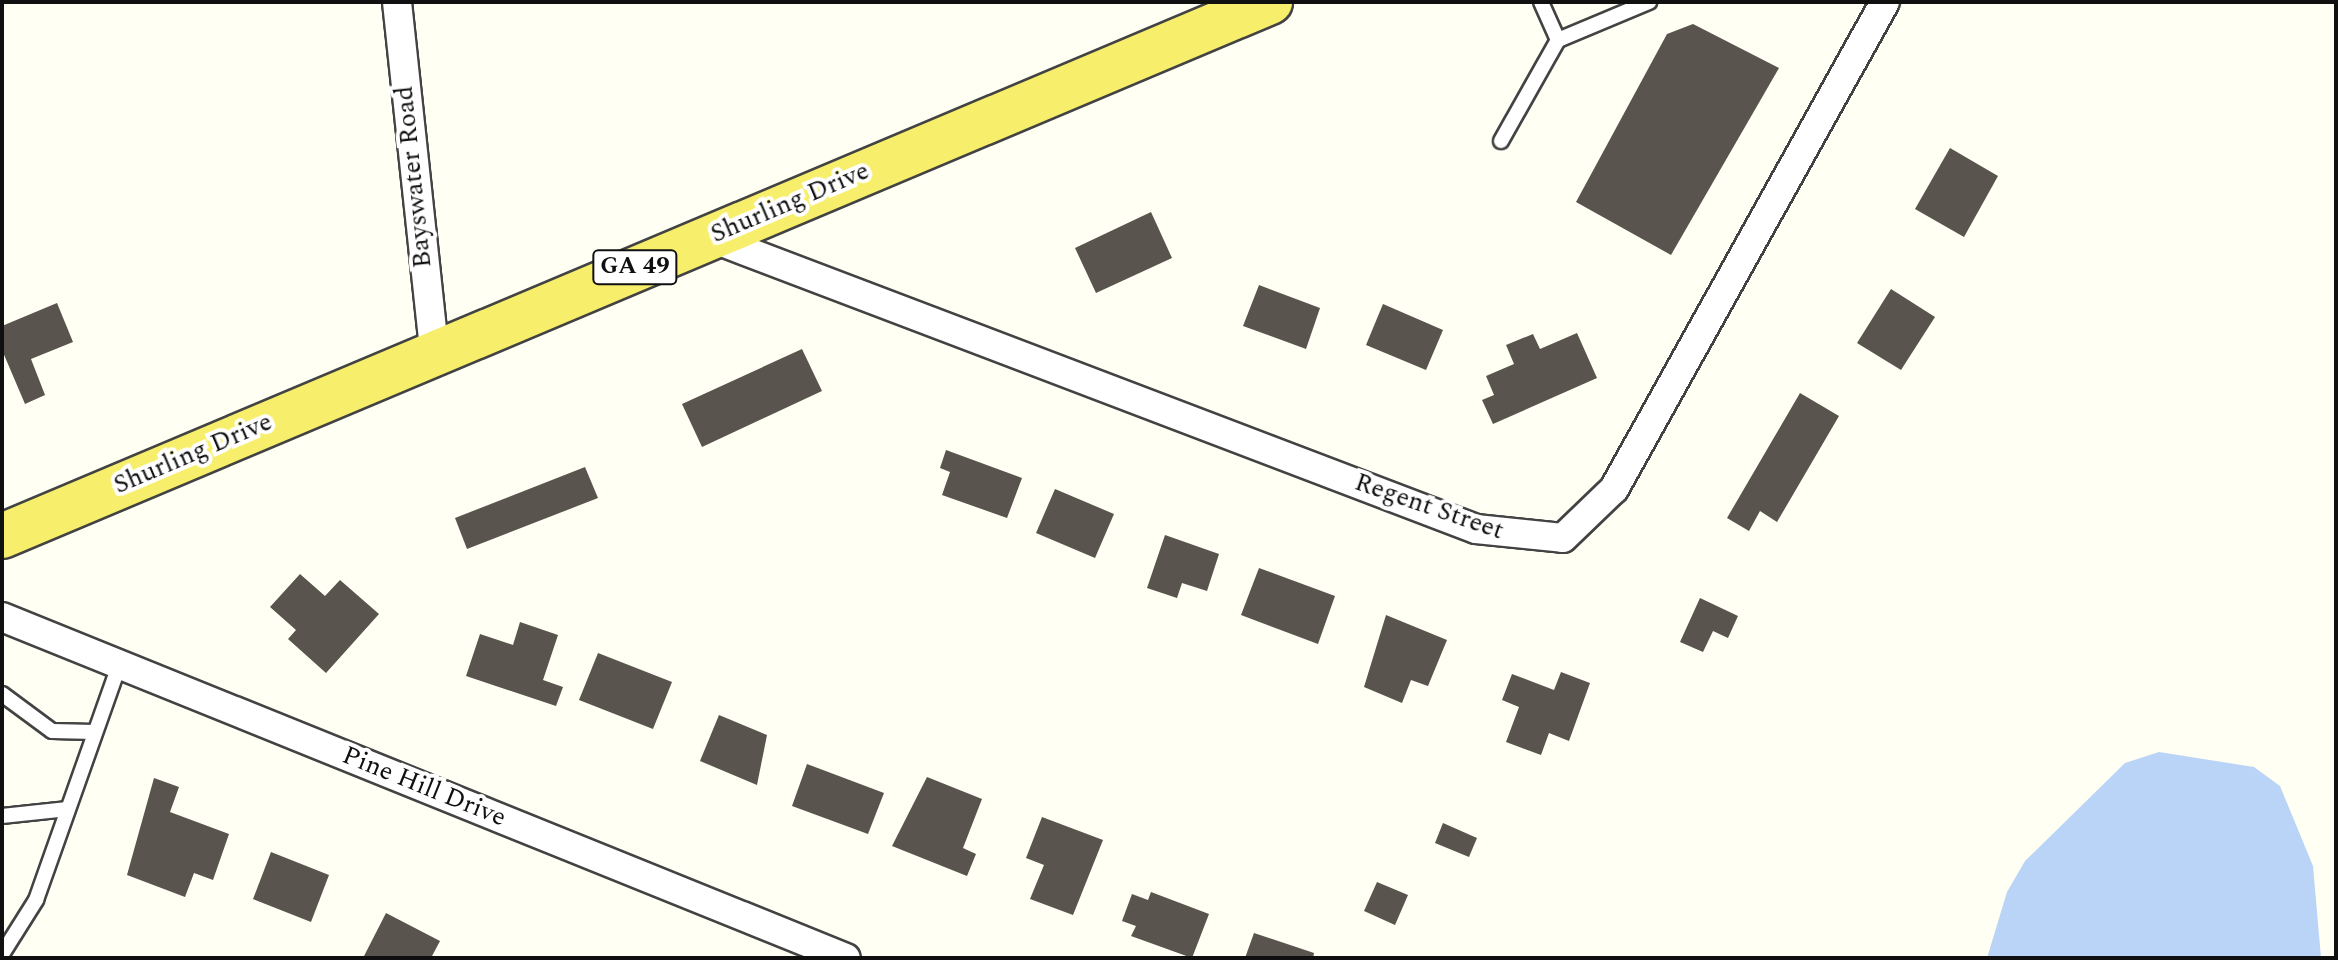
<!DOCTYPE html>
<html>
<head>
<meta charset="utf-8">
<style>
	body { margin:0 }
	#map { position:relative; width:2338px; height:960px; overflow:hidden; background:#fffff4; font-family:Spectral,serif }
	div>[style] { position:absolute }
	.water>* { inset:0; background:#b9d4f6 }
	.building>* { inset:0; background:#59544d }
	.roads { filter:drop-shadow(2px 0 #434343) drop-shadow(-2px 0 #434343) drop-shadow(0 2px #434343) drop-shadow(0 -2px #434343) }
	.service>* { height:14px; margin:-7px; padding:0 7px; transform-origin:7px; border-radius:7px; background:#fff }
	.minor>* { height:28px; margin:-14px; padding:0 14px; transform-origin:14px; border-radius:14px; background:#fff }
	.primary>* { height:44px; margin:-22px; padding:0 22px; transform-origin:22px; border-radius:22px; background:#f7ef6c }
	span { translate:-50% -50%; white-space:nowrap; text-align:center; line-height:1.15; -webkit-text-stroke:8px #fff; paint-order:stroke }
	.shield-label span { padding:2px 6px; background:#fff; border:2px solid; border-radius:6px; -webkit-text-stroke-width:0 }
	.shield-label { font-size:24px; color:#101010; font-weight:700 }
	.street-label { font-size:26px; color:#101010 }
	.frame { position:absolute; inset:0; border:4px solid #101010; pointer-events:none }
</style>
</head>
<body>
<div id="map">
	<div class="water">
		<i style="clip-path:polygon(2159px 752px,2254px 767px,2280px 786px,2313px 866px,2321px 958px,1987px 958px,2007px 892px,2025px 861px,2125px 763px)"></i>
	</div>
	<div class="building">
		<i style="clip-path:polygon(1693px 24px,1779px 68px,1671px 255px,1576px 202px,1667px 34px)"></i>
		<i style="clip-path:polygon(1950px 148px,1998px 176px,1964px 237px,1915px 209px)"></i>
		<i style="clip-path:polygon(1151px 212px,1172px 258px,1096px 293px,1075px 248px)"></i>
		<i style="clip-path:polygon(1259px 285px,1320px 308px,1306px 349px,1243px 326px)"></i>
		<i style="clip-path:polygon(1891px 289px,1935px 317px,1901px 370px,1857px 343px)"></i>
		<i style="clip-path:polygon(57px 303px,73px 342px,31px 359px,45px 395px,25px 404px,2px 350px,2px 326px)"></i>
		<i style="clip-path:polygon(1383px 304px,1443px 330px,1426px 370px,1366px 345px)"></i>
		<i style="clip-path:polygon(1577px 333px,1597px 378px,1493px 424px,1482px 400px,1494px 395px,1486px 376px,1514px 364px,1506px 345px,1533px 334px,1540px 349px)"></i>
		<i style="clip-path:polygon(802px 349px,822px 391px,702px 447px,682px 404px)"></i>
		<i style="clip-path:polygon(1800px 393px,1839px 416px,1777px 522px,1760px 511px,1749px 531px,1727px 518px)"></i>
		<i style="clip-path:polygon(946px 450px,1022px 478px,1007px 518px,942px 495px,950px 472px,940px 468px)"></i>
		<i style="clip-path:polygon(585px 467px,598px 498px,467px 549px,455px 518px)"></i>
		<i style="clip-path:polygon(1055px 489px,1114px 514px,1095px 558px,1036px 533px)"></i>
		<i style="clip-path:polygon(1165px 535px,1219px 554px,1207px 591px,1182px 583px,1177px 598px,1147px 588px)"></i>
		<i style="clip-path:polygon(1259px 568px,1335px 596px,1318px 644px,1241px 615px)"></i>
		<i style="clip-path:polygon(300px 574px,325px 596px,340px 580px,379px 614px,326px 673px,288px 639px,296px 630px,270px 607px)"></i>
		<i style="clip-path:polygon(1700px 598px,1738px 616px,1728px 638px,1713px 631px,1703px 652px,1680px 642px)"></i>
		<i style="clip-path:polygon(1386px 615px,1447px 640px,1428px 686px,1411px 680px,1402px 703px,1364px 687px)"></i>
		<i style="clip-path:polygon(520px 622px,558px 635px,543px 680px,563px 687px,556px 706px,466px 676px,480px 634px,513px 645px)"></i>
		<i style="clip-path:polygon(598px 653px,672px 682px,653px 729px,579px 700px)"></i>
		<i style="clip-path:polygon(1561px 672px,1590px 683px,1569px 741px,1549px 733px,1541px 755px,1506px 742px,1519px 707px,1502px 700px,1512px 674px,1554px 690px)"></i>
		<i style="clip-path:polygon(719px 715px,767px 735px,757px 785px,700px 761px)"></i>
		<i style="clip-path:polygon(807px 764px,884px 793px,868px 834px,792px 806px)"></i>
		<i style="clip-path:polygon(927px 777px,982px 799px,963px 848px,976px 854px,967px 876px,892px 846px)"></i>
		<i style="clip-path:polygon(154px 778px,179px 787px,170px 812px,229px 834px,213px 880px,194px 873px,185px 897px,127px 875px)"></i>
		<i style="clip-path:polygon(1042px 817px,1103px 840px,1073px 915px,1030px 899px,1044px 865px,1026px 858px)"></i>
		<i style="clip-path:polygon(1443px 823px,1477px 838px,1469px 857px,1435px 843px)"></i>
		<i style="clip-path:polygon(271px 852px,329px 875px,311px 922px,253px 899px)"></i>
		<i style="clip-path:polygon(1377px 882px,1408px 895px,1395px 925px,1364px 911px)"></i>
		<i style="clip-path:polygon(1151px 892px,1209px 914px,1192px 958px,1131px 936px,1136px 926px,1122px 921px,1132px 894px,1148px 900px)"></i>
		<i style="clip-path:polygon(386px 913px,440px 941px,431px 958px,363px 958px)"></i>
		<i style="clip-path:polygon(1254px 933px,1314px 953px,1313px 958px,1245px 958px)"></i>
	</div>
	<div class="roads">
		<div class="service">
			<i style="left:1541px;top:2px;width:42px;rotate:65.9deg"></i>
			<i style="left:1558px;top:40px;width:99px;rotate:-22.7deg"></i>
			<i style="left:1501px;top:141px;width:116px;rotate:-60.6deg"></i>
			<i style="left:2px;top:694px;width:62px;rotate:36.5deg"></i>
			<i style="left:52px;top:731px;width:43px;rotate:1.3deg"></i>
			<i style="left:2px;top:816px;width:66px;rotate:-6.1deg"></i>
			<i style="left:2px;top:954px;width:64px;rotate:-57.8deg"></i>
			<i style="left:36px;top:900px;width:246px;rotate:-70.5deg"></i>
		</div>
		<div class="minor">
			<i style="left:397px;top:2px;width:351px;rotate:83.9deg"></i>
			<i style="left:709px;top:237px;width:821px;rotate:20.84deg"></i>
			<i style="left:1476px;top:529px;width:87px;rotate:5.9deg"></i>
			<i style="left:1563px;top:538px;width:71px;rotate:-43.9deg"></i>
			<i style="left:1614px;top:489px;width:557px;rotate:-60.91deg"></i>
			<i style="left:2px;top:617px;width:910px;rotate:22deg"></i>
		</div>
		<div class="primary">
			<i style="left:2px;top:536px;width:1376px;rotate:-22.84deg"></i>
		</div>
	</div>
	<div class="shield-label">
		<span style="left:635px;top:267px">GA 49</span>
	</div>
	<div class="street-label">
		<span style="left:414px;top:177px;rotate:-96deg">Bayswater Road</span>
		<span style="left:790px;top:203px;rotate:-23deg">Shurling Drive</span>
		<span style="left:193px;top:454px;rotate:-23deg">Shurling Drive</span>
		<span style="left:1429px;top:507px;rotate:19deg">Regent Street</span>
		<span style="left:424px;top:787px;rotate:22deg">Pine Hill Drive</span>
	</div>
	<div class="frame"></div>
</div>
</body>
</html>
